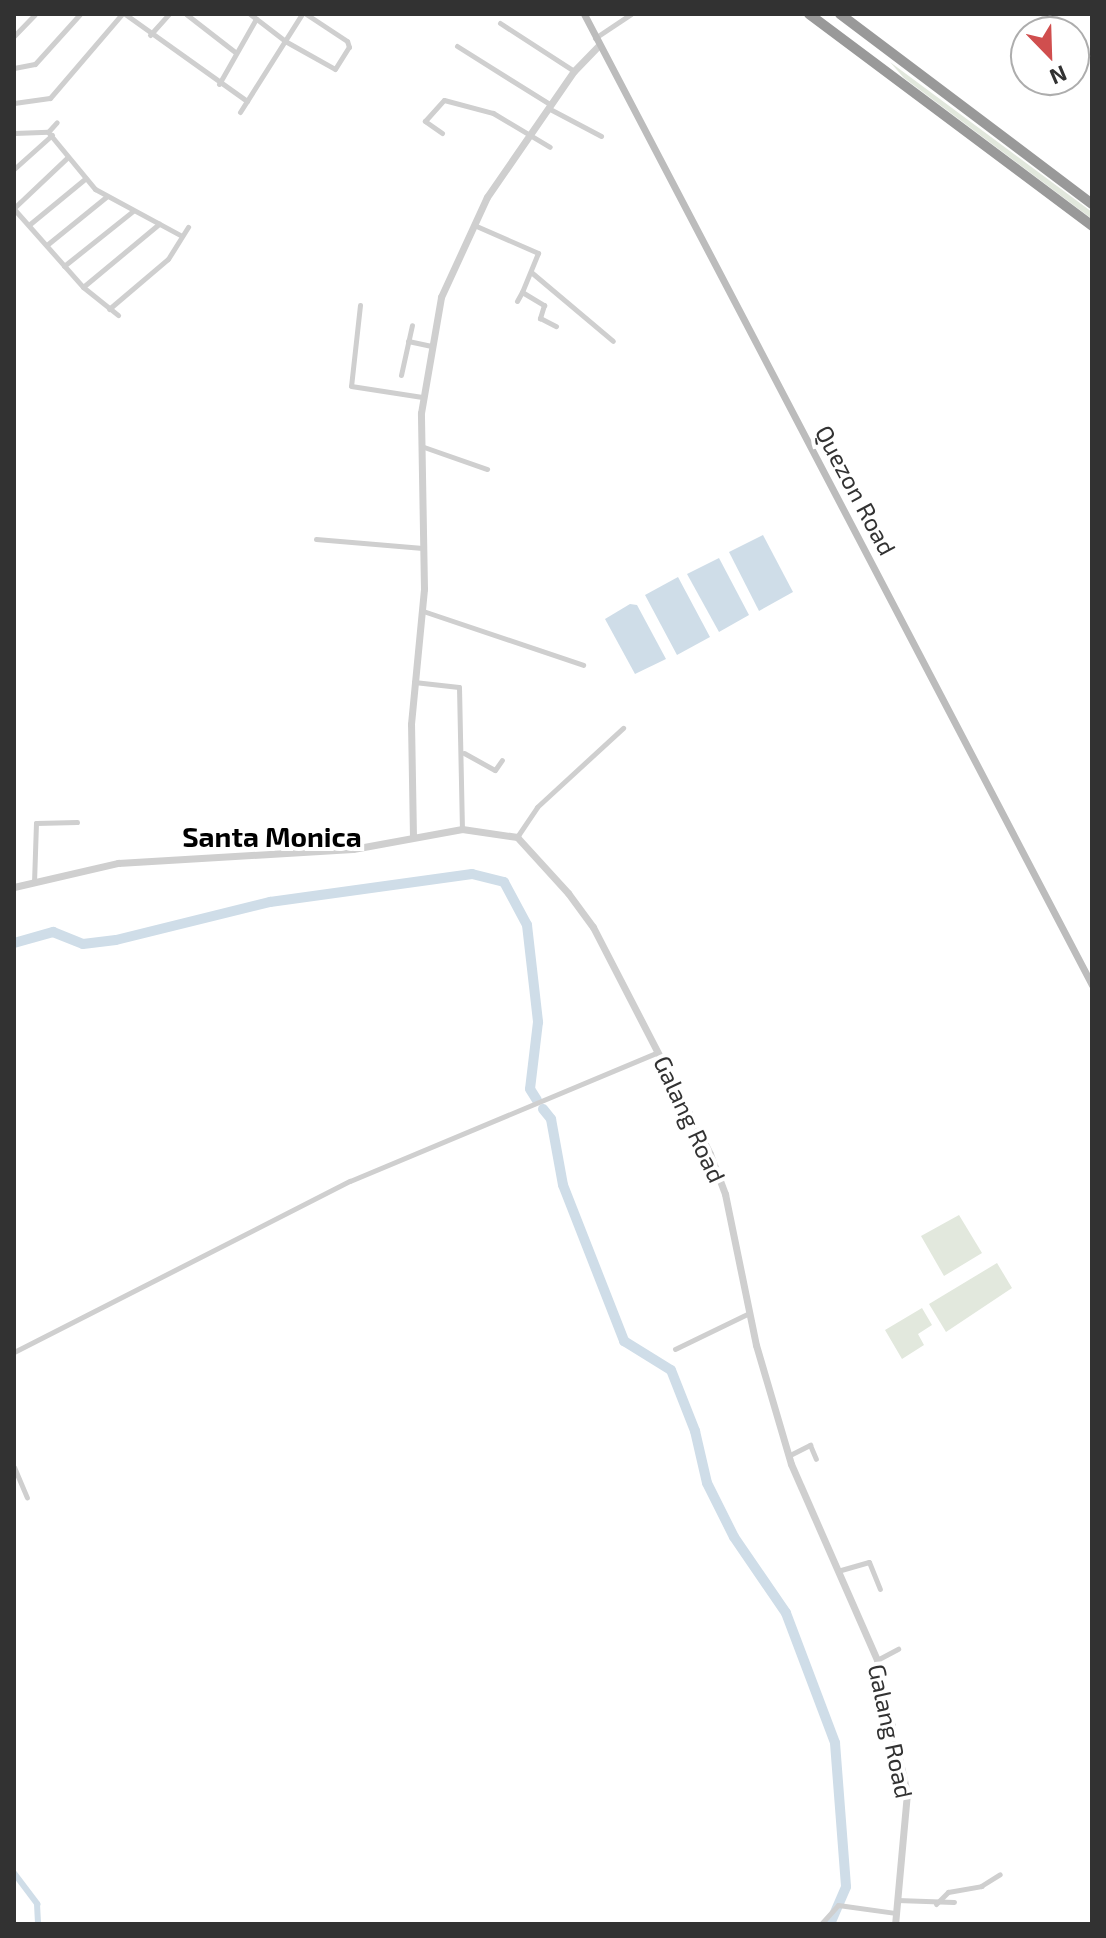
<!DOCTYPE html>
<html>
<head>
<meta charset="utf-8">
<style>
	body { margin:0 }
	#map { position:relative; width:1106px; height:1938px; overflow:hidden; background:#fff; font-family:"Exo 2",sans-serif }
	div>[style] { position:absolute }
	.green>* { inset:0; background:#e2e8dd }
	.water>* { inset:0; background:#cfdde8 }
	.canal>* { height:6px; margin:-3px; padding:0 3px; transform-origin:3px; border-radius:3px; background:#cfdde8 }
	.river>* { height:10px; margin:-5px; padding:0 5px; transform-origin:5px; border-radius:5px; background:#cfdde8 }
	.minor>* { height:5px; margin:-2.5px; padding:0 2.5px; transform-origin:2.5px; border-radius:2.5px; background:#cfcfcf }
	.tertiary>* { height:7px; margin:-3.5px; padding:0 3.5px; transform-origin:3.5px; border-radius:3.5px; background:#cfcfcf }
	.secondary>* { height:7px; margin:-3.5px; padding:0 3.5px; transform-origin:3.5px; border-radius:3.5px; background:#bcbcbc }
	.motorway>* { height:10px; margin:-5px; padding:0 5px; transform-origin:5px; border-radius:5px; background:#999 }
	span { translate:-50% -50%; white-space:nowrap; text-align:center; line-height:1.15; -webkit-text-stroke:8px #fff; paint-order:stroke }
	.street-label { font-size:24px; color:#323232 }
	.quarter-label { font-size:28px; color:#000; font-weight:700 }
	.frame { position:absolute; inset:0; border:16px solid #323232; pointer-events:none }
	.north { position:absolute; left:1010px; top:16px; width:80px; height:80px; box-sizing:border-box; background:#fff; border:2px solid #adadad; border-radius:50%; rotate:157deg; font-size:22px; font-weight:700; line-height:32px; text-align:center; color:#323232 }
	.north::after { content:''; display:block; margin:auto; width:28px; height:36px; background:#d04e4e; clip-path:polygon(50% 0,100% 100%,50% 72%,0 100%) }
</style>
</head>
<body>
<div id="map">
	<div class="green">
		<i style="clip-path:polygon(890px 62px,1092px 212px,1092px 219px,904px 78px)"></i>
		<i style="clip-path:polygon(959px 1215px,982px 1253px,944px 1276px,921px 1236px)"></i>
		<i style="clip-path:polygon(997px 1263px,1012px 1288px,946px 1332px,929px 1304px)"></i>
		<i style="clip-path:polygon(922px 1308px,932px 1325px,918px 1334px,924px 1345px,902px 1359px,885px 1330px)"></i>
	</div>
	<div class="water">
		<i style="clip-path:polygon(763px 535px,793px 592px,759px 611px,729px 552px)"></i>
		<i style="clip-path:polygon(719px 558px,749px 615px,719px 632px,687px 574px)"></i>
		<i style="clip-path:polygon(678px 577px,710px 637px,677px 655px,645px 595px)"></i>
		<i style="clip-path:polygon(630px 604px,637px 605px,666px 659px,635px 674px,605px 619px)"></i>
	</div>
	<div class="canal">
		<i style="left:14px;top:1873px;width:39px;rotate:53deg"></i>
		<i style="left:37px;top:1904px;width:20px;rotate:87deg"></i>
	</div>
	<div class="river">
		<i style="left:14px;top:943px;width:41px;rotate:-15.8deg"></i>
		<i style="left:53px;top:932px;width:32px;rotate:22deg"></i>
		<i style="left:83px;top:944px;width:33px;rotate:-7deg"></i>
		<i style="left:116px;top:940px;width:159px;rotate:-13.9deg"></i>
		<i style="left:270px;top:902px;width:204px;rotate:-7.9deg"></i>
		<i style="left:472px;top:874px;width:33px;rotate:14deg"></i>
		<i style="left:504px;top:882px;width:49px;rotate:61.9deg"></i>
		<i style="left:527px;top:925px;width:98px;rotate:83.5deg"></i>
		<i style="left:538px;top:1022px;width:67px;rotate:96.8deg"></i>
		<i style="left:530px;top:1089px;width:13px;rotate:58deg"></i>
		<i style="left:543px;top:1109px;width:13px;rotate:51deg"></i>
		<i style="left:551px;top:1119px;width:67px;rotate:79.7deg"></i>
		<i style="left:563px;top:1185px;width:168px;rotate:68.6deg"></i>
		<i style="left:624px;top:1341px;width:55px;rotate:31.7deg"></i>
		<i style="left:671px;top:1370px;width:66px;rotate:68.5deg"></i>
		<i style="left:695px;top:1431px;width:53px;rotate:77deg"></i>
		<i style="left:707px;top:1483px;width:60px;rotate:63.4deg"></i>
		<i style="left:734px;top:1537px;width:92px;rotate:55.6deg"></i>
		<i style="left:786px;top:1613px;width:139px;rotate:69.3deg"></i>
		<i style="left:835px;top:1743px;width:144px;rotate:85.6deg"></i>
		<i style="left:846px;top:1887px;width:40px;rotate:113.4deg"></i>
	</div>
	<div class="minor">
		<i style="left:125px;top:14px;width:150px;rotate:35.5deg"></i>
		<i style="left:186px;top:14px;width:62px;rotate:37.8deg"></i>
		<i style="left:250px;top:14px;width:44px;rotate:37.6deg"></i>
		<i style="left:285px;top:41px;width:57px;rotate:29.2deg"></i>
		<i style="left:335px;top:69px;width:26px;rotate:-58deg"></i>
		<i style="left:349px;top:47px;width:6px;rotate:-108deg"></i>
		<i style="left:347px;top:41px;width:49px;rotate:-146.6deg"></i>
		<i style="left:500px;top:23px;width:88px;rotate:33deg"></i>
		<i style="left:150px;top:35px;width:28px;rotate:-48deg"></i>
		<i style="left:14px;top:36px;width:30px;rotate:-46deg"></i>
		<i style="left:595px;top:38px;width:43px;rotate:-33.7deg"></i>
		<i style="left:457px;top:46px;width:111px;rotate:32.1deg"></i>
		<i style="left:14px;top:68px;width:21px;rotate:-11deg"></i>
		<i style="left:35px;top:64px;width:67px;rotate:-48deg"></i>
		<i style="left:219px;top:84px;width:75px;rotate:-60.4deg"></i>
		<i style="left:14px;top:103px;width:36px;rotate:-8deg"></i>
		<i style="left:50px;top:98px;width:111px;rotate:-49.4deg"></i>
		<i style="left:548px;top:108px;width:60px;rotate:27.8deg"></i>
		<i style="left:240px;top:112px;width:116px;rotate:-57.7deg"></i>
		<i style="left:48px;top:132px;width:13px;rotate:-48deg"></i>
		<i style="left:14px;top:133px;width:34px;rotate:-2deg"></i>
		<i style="left:48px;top:132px;width:74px;rotate:50.5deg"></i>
		<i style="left:95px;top:189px;width:97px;rotate:28.4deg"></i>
		<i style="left:442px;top:133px;width:21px;rotate:-145deg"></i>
		<i style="left:425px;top:121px;width:28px;rotate:-48deg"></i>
		<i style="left:444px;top:100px;width:51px;rotate:14.9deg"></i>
		<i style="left:493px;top:113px;width:66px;rotate:30.8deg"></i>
		<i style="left:14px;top:169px;width:51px;rotate:-41.8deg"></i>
		<i style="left:14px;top:208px;width:74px;rotate:-43.4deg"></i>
		<i style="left:14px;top:209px;width:104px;rotate:48.5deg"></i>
		<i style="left:83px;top:287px;width:45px;rotate:38.7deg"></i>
		<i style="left:30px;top:224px;width:72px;rotate:-39.4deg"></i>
		<i style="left:474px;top:225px;width:70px;rotate:23.6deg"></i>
		<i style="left:538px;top:253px;width:42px;rotate:112.3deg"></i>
		<i style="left:522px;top:292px;width:26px;rotate:31deg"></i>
		<i style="left:544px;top:305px;width:14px;rotate:107deg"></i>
		<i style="left:540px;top:318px;width:18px;rotate:27deg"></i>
		<i style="left:48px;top:244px;width:75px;rotate:-39deg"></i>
		<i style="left:64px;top:266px;width:88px;rotate:-38.6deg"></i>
		<i style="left:531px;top:272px;width:107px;rotate:40.1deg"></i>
		<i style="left:83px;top:287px;width:99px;rotate:-39.7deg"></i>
		<i style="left:517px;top:301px;width:10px;rotate:-61deg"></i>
		<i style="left:360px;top:305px;width:81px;rotate:96.3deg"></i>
		<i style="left:351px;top:386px;width:72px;rotate:8.8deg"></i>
		<i style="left:109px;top:309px;width:77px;rotate:-40.3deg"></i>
		<i style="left:168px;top:259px;width:38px;rotate:-58deg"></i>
		<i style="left:408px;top:341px;width:24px;rotate:12deg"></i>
		<i style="left:401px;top:375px;width:51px;rotate:-77.6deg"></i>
		<i style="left:421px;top:446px;width:70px;rotate:19.2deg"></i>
		<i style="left:316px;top:539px;width:107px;rotate:4.8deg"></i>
		<i style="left:423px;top:611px;width:169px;rotate:18.6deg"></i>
		<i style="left:414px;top:682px;width:45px;rotate:6.3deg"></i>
		<i style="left:459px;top:687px;width:142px;rotate:88.8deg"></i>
		<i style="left:464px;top:753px;width:35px;rotate:29deg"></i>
		<i style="left:495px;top:770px;width:12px;rotate:-55deg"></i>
		<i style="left:517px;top:837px;width:36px;rotate:-56deg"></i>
		<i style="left:537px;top:807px;width:117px;rotate:-42.6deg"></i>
		<i style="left:34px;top:883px;width:60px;rotate:-88.1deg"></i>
		<i style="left:36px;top:823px;width:41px;rotate:-1.4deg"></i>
		<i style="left:675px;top:1349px;width:82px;rotate:-25.9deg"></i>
		<i style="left:14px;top:1352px;width:377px;rotate:-27deg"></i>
		<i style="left:350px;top:1181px;width:334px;rotate:-22.7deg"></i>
		<i style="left:788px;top:1456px;width:25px;rotate:-27deg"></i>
		<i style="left:810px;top:1445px;width:15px;rotate:67deg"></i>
		<i style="left:14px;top:1467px;width:33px;rotate:67deg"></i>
		<i style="left:841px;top:1570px;width:29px;rotate:-16deg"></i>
		<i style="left:869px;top:1562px;width:29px;rotate:68deg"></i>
		<i style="left:877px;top:1660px;width:24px;rotate:-28deg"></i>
		<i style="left:897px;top:1900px;width:57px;rotate:2deg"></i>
		<i style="left:936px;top:1904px;width:17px;rotate:-45deg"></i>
		<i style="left:948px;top:1892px;width:34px;rotate:-10deg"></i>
		<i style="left:981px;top:1886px;width:22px;rotate:-32deg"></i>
		<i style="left:821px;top:1924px;width:25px;rotate:-48deg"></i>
		<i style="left:838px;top:1905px;width:59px;rotate:7.9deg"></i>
	</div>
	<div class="tertiary">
		<i style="left:413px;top:837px;width:113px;rotate:-91deg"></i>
		<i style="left:411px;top:724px;width:136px;rotate:-84.5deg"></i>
		<i style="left:424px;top:589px;width:176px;rotate:-91deg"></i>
		<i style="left:421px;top:413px;width:118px;rotate:-80.2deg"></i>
		<i style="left:441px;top:297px;width:110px;rotate:-65.3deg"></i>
		<i style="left:487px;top:197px;width:153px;rotate:-55.4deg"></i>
		<i style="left:574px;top:71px;width:35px;rotate:-46deg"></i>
		<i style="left:14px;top:887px;width:107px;rotate:-13deg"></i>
		<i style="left:118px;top:863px;width:235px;rotate:-3.4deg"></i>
		<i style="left:353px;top:849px;width:111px;rotate:-10.4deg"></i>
		<i style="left:462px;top:829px;width:56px;rotate:8.3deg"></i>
		<i style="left:517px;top:837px;width:76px;rotate:47.7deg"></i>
		<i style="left:568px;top:893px;width:42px;rotate:53.7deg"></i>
		<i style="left:593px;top:927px;width:255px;rotate:62.7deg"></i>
		<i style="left:710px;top:1154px;width:43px;rotate:69.4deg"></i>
		<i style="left:725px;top:1194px;width:154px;rotate:78.4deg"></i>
		<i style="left:756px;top:1345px;width:124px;rotate:73.6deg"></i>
		<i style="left:791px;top:1464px;width:214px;rotate:66.3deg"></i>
		<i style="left:877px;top:1660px;width:136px;rotate:77.3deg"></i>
		<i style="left:907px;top:1793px;width:132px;rotate:95.2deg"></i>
	</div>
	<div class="secondary">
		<i style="left:584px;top:14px;width:1096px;rotate:62.38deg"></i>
	</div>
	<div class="motorway">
		<i style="left:809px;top:14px;width:354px;rotate:36.8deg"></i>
		<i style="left:840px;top:14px;width:316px;rotate:37deg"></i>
	</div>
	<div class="street-label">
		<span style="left:856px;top:490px;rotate:62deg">Quezon Road</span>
		<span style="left:690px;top:1119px;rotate:65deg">Galang Road</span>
		<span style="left:891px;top:1731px;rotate:78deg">Galang Road</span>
	</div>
	<div class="quarter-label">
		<span style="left:272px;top:836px">Santa Monica</span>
	</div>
	<div class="frame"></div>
	<div class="north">N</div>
</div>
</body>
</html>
